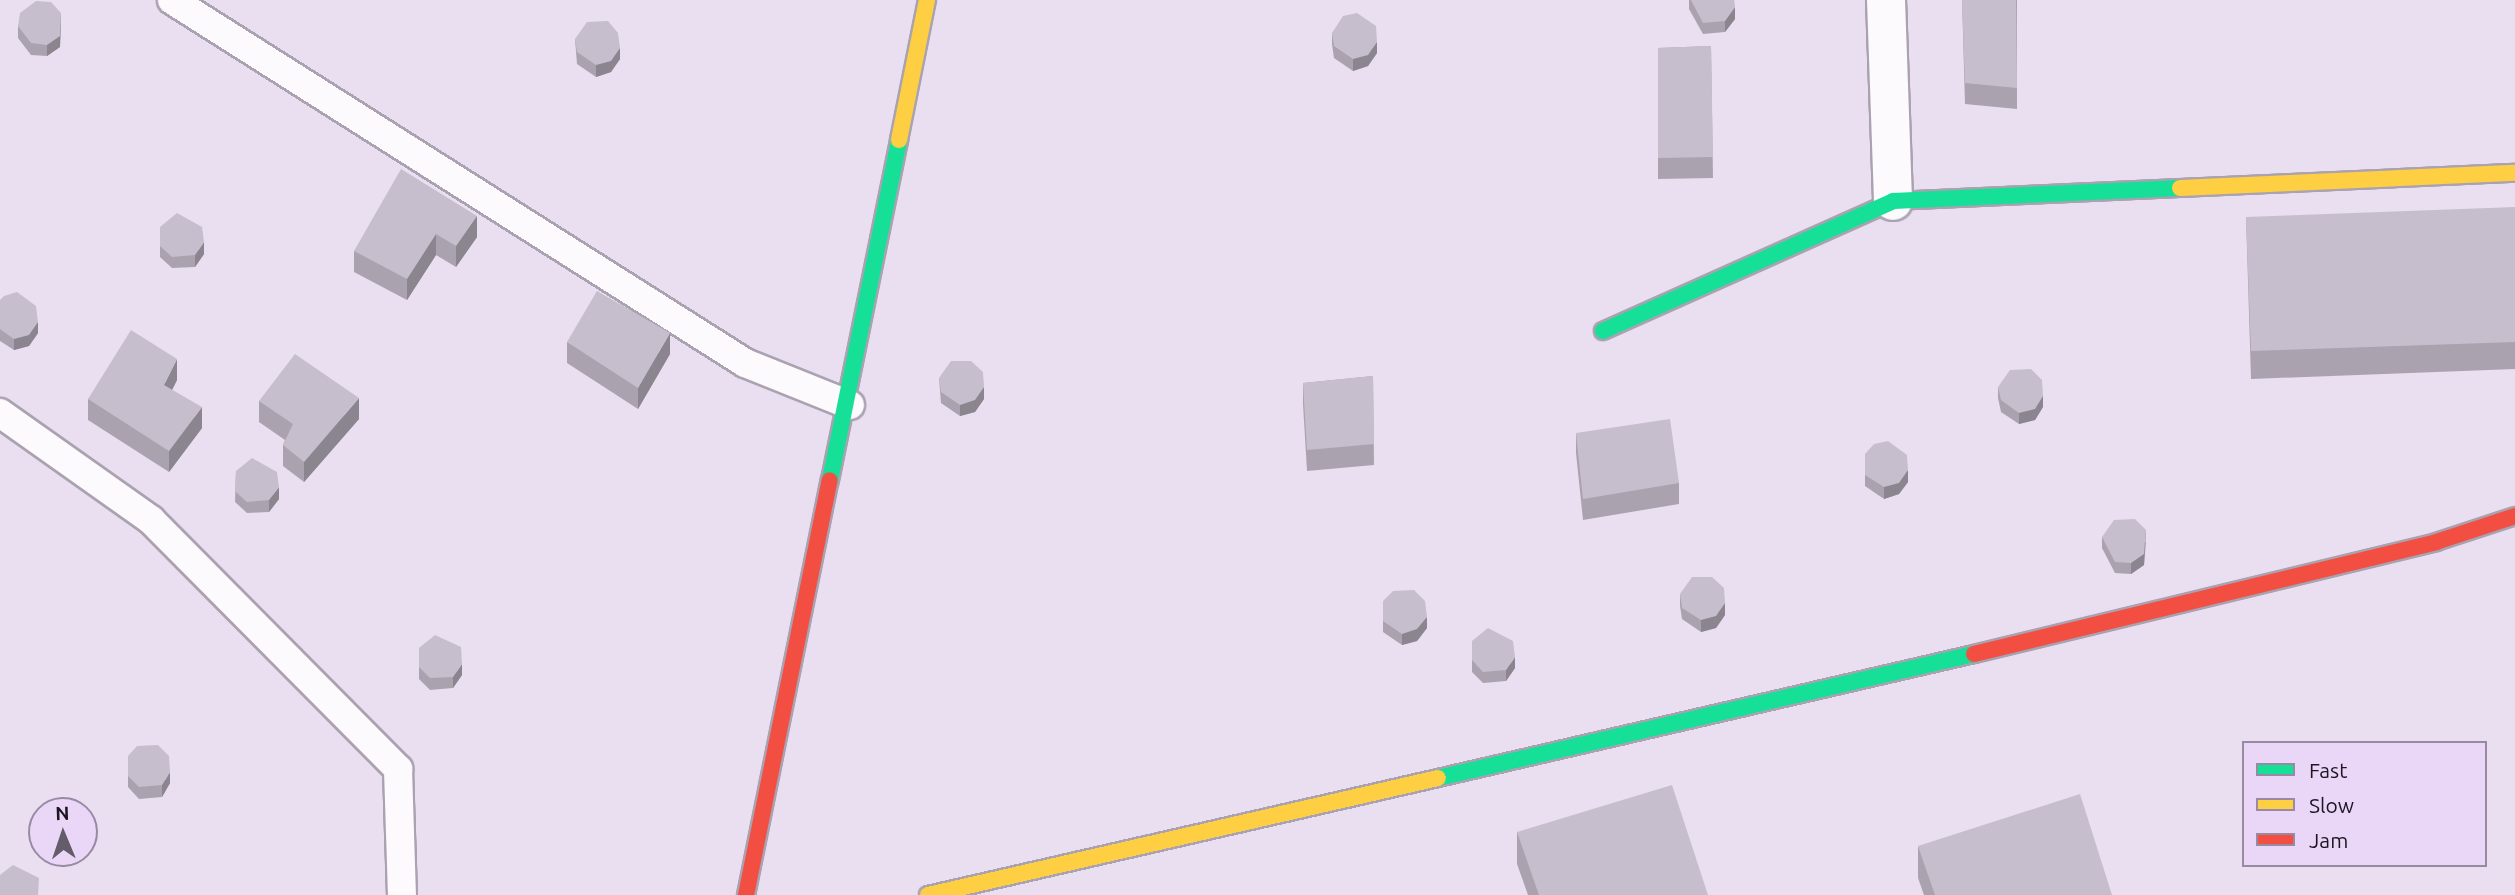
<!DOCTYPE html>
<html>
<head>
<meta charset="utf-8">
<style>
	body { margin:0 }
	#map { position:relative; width:2515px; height:895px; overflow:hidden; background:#e9dff0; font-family:Ubuntu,sans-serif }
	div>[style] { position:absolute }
	.roads { filter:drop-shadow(2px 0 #aaa2b0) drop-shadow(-2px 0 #aaa2b0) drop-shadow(0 2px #aaa2b0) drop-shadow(0 -2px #aaa2b0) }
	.lane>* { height:28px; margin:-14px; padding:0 14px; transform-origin:14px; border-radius:14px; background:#fcfafd }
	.street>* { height:38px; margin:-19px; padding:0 19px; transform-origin:19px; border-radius:19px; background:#fcfafd }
	.fast>* { height:16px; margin:-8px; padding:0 8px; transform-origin:8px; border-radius:8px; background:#16e098 }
	.slow>* { height:16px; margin:-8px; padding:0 8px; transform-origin:8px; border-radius:8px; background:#ffcf43 }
	.jam>* { height:16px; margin:-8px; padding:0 8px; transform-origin:8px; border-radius:8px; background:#f24e42 }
	.wall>* { inset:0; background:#aaa3af }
	.shaded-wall>* { inset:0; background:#8b858f }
	.building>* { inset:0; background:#c6becc }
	span { translate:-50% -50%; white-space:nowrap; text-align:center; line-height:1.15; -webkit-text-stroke:7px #ead7f8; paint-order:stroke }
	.legend { position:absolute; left:2242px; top:741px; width:245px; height:126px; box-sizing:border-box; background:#ead7f8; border:2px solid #988aa2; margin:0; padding:9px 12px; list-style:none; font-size:21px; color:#1d1621 }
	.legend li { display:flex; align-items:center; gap:14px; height:35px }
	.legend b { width:35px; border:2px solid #988aa2 }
	.north { position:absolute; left:28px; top:797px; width:70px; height:70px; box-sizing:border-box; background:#ead7f8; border:2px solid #988aa2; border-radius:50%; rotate:358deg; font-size:19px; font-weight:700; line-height:28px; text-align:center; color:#1d1621 }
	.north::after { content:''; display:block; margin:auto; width:24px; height:32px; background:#645c69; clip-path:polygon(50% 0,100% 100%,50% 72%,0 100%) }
</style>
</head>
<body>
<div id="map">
	<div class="roads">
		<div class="lane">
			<i style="left:172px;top:0;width:678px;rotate:32.35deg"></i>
			<i style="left:745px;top:363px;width:113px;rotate:21.8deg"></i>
			<i style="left:0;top:413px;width:185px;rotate:35.3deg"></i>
			<i style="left:151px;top:520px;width:351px;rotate:45.2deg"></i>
			<i style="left:398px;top:769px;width:126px;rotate:88.2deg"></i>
		</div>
		<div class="street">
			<i style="left:1886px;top:0;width:201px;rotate:88deg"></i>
		</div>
		<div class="fast">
			<i style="left:1603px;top:331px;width:318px;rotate:-24.1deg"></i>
			<i style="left:1893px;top:201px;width:287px;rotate:-2.6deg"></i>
			<i style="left:830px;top:480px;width:347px;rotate:-78.5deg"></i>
			<i style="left:1438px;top:778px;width:550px;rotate:-13.03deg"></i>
		</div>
		<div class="slow">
			<i style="left:899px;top:140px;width:143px;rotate:-78.7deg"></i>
			<i style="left:2180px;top:188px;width:335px;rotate:-2.6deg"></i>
			<i style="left:928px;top:895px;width:523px;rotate:-12.92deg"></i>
		</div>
		<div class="jam">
			<i style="left:1974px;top:654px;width:475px;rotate:-13.6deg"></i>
			<i style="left:2436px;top:542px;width:83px;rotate:-18.2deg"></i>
			<i style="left:746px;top:895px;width:423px;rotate:-78.6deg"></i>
		</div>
	</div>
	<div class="wall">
		<i style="clip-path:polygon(1689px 0,1734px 0,1735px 19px,1725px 32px,1703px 34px,1689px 9px)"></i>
		<i style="clip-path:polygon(1962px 0,2017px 0,2017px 109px,1965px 104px)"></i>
		<i style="clip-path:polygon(61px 25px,60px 47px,47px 56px,31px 55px,18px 38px,18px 26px)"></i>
		<i style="clip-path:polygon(1332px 33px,1377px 53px,1368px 66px,1353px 71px,1334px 58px,1332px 44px)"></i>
		<i style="clip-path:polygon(575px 39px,620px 59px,611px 72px,596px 77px,577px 64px)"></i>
		<i style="clip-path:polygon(1711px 46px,1713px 178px,1658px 179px,1658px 48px)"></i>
		<i style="clip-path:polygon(477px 216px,477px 237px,456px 267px,436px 255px,407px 300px,354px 272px,354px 251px)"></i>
		<i style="clip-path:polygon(2246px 217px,2515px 220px,2515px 369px,2251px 379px)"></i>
		<i style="clip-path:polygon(160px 227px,204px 254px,195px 267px,172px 268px,160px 257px)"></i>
		<i style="clip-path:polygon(0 300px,38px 333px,29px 346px,14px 350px,0 341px)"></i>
		<i style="clip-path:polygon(567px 342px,670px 354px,638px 409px,567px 363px)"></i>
		<i style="clip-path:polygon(1373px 376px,1374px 465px,1307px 471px,1303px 404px,1303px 383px)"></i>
		<i style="clip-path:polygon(939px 378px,984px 399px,975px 412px,960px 416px,941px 403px)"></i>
		<i style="clip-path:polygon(177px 380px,172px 390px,202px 428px,169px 472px,88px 420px,88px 399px)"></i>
		<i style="clip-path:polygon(1998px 387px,2043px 407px,2035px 420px,2019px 424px,2001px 412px,1998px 398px)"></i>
		<i style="clip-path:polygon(259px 401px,359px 419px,304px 482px,283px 466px,283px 445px,285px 440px,259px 422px)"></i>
		<i style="clip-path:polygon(1576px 433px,1679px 483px,1679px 504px,1583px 520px,1576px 453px)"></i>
		<i style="clip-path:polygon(1865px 454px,1908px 482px,1899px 494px,1884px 499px,1865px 486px)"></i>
		<i style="clip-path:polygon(236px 471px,279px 499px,269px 512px,247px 513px,235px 502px)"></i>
		<i style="clip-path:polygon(2102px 537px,2146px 542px,2144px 565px,2131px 574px,2115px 573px,2102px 548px)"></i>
		<i style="clip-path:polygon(1680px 594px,1725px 615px,1716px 628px,1701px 632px,1682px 619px,1680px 606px)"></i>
		<i style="clip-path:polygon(1383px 601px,1427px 628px,1417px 641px,1402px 645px,1383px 632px)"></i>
		<i style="clip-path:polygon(1472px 641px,1515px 668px,1506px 681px,1483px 683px,1472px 672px)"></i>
		<i style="clip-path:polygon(419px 648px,462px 675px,453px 688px,430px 690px,419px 679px)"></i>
		<i style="clip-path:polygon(128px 756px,170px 783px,162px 797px,139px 799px,128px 787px)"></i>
		<i style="clip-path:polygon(1517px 832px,1708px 895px,1528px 895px,1517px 864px)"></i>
		<i style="clip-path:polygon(1918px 846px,2112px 895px,1924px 895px,1918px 878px)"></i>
	</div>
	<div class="shaded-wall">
		<i style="clip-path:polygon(1735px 7px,1735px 19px,1725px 32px,1725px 21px)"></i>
		<i style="clip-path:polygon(61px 13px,60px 47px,47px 56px,47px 45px)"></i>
		<i style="clip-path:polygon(1377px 42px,1377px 53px,1368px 66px,1353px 71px,1353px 59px)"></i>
		<i style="clip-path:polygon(620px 48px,620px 59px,611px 72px,596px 77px,596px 65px)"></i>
		<i style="clip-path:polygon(477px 216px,477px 237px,456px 267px,456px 246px)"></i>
		<i style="clip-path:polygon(436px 234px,436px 255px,407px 300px,407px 279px)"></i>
		<i style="clip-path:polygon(204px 242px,204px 254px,195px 267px,195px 255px)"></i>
		<i style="clip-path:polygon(38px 322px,38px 333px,29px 346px,14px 350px,14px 339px)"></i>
		<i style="clip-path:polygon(670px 333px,670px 354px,638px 409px,638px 388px)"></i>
		<i style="clip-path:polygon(177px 359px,177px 380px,164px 406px,164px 385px)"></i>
		<i style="clip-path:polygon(984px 387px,984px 399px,975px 412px,960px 416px,960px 405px)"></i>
		<i style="clip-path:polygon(2043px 396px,2043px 407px,2035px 420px,2019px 424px,2019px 413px)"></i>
		<i style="clip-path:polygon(359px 398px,359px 419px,304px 482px,304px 462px)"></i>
		<i style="clip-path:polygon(202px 407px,202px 428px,169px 472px,169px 451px)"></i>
		<i style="clip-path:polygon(1908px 470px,1908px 482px,1899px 494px,1884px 499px,1884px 487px)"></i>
		<i style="clip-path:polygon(279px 487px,279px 499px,269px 512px,269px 500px)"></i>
		<i style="clip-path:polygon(2146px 530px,2144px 565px,2131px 574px,2131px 563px)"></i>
		<i style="clip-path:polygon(1725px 603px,1725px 615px,1716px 628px,1701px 632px,1701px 620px)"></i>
		<i style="clip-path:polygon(1427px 617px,1427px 628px,1417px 641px,1402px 645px,1402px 634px)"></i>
		<i style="clip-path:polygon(1515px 657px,1515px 668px,1506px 681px,1506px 670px)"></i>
		<i style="clip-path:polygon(462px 664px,462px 675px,453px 688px,453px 677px)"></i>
		<i style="clip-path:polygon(170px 772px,170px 783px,162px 797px,162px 785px)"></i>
	</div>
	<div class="building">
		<i style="clip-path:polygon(1691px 0,1734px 0,1735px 7px,1725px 21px,1703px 23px)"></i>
		<i style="clip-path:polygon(1962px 0,2016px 0,2017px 88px,1965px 83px)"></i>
		<i style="clip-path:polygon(36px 1px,51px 2px,61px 13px,60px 36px,47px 45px,31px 43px,18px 26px,20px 13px)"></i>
		<i style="clip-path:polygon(1357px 13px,1376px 26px,1377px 42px,1368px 55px,1353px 59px,1334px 46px,1332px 33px,1343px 16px)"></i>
		<i style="clip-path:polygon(608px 21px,618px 33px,620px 48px,611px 61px,596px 65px,577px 52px,575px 39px,587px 22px)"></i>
		<i style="clip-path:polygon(1711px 46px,1713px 157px,1658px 158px,1658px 48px)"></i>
		<i style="clip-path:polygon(401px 169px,477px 216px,456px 246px,436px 234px,407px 279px,354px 251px)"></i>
		<i style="clip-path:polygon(2515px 207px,2515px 342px,2251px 351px,2246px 217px)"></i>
		<i style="clip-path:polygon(177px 213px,202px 227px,204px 242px,195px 255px,172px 257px,160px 246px,160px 227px)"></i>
		<i style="clip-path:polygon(597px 291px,670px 333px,638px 388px,567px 342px)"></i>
		<i style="clip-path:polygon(17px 292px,36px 306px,38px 322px,29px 335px,14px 339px,0 329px,0 300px,4px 296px)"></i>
		<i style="clip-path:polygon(131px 330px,177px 359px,164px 385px,202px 407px,169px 451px,88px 399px)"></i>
		<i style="clip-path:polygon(295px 354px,359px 398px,304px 462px,283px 445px,293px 424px,259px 401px)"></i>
		<i style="clip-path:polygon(951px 361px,971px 361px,983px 372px,984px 387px,975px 400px,960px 405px,941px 392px,939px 378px)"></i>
		<i style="clip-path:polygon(2031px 369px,2042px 380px,2043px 396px,2035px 409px,2019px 413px,2001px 400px,1998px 387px,2010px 370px)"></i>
		<i style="clip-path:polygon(1373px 376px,1374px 444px,1307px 450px,1303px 383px)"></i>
		<i style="clip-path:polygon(1670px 419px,1679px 483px,1583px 499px,1576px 433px)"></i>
		<i style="clip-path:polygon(1888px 441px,1907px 455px,1908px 470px,1899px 483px,1884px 487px,1865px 475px,1865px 454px,1874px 444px)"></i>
		<i style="clip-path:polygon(252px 458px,277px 472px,279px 487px,269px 500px,247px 502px,235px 491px,236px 471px)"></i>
		<i style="clip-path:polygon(2135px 519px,2146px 530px,2144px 554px,2131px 563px,2115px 562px,2102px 537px,2114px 520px)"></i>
		<i style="clip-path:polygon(1692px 577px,1712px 577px,1724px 588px,1725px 603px,1716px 616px,1701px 620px,1682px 608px,1680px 594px)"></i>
		<i style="clip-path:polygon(1414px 590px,1425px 601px,1427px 617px,1417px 629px,1402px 634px,1383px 621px,1383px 601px,1393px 591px)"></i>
		<i style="clip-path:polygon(1488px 628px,1513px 641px,1515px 657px,1506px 670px,1483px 672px,1472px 660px,1472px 641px)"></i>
		<i style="clip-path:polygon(435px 635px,461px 647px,462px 664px,453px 677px,430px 678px,419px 667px,419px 648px)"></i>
		<i style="clip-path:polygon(158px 745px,169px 756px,170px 772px,162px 785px,139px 787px,128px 776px,128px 756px,137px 746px)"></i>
		<i style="clip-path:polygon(1672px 785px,1708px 895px,1539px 895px,1517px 832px)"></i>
		<i style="clip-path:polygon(2080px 794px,2112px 895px,1935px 895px,1918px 846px)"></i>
		<i style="clip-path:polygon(13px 865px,39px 878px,38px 895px,0 895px,0 875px)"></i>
	</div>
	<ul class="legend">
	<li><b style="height:9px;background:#16e098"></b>Fast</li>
	<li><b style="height:9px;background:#ffcf43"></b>Slow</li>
	<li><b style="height:9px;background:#f24e42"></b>Jam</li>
	</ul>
	<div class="north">N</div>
</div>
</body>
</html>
